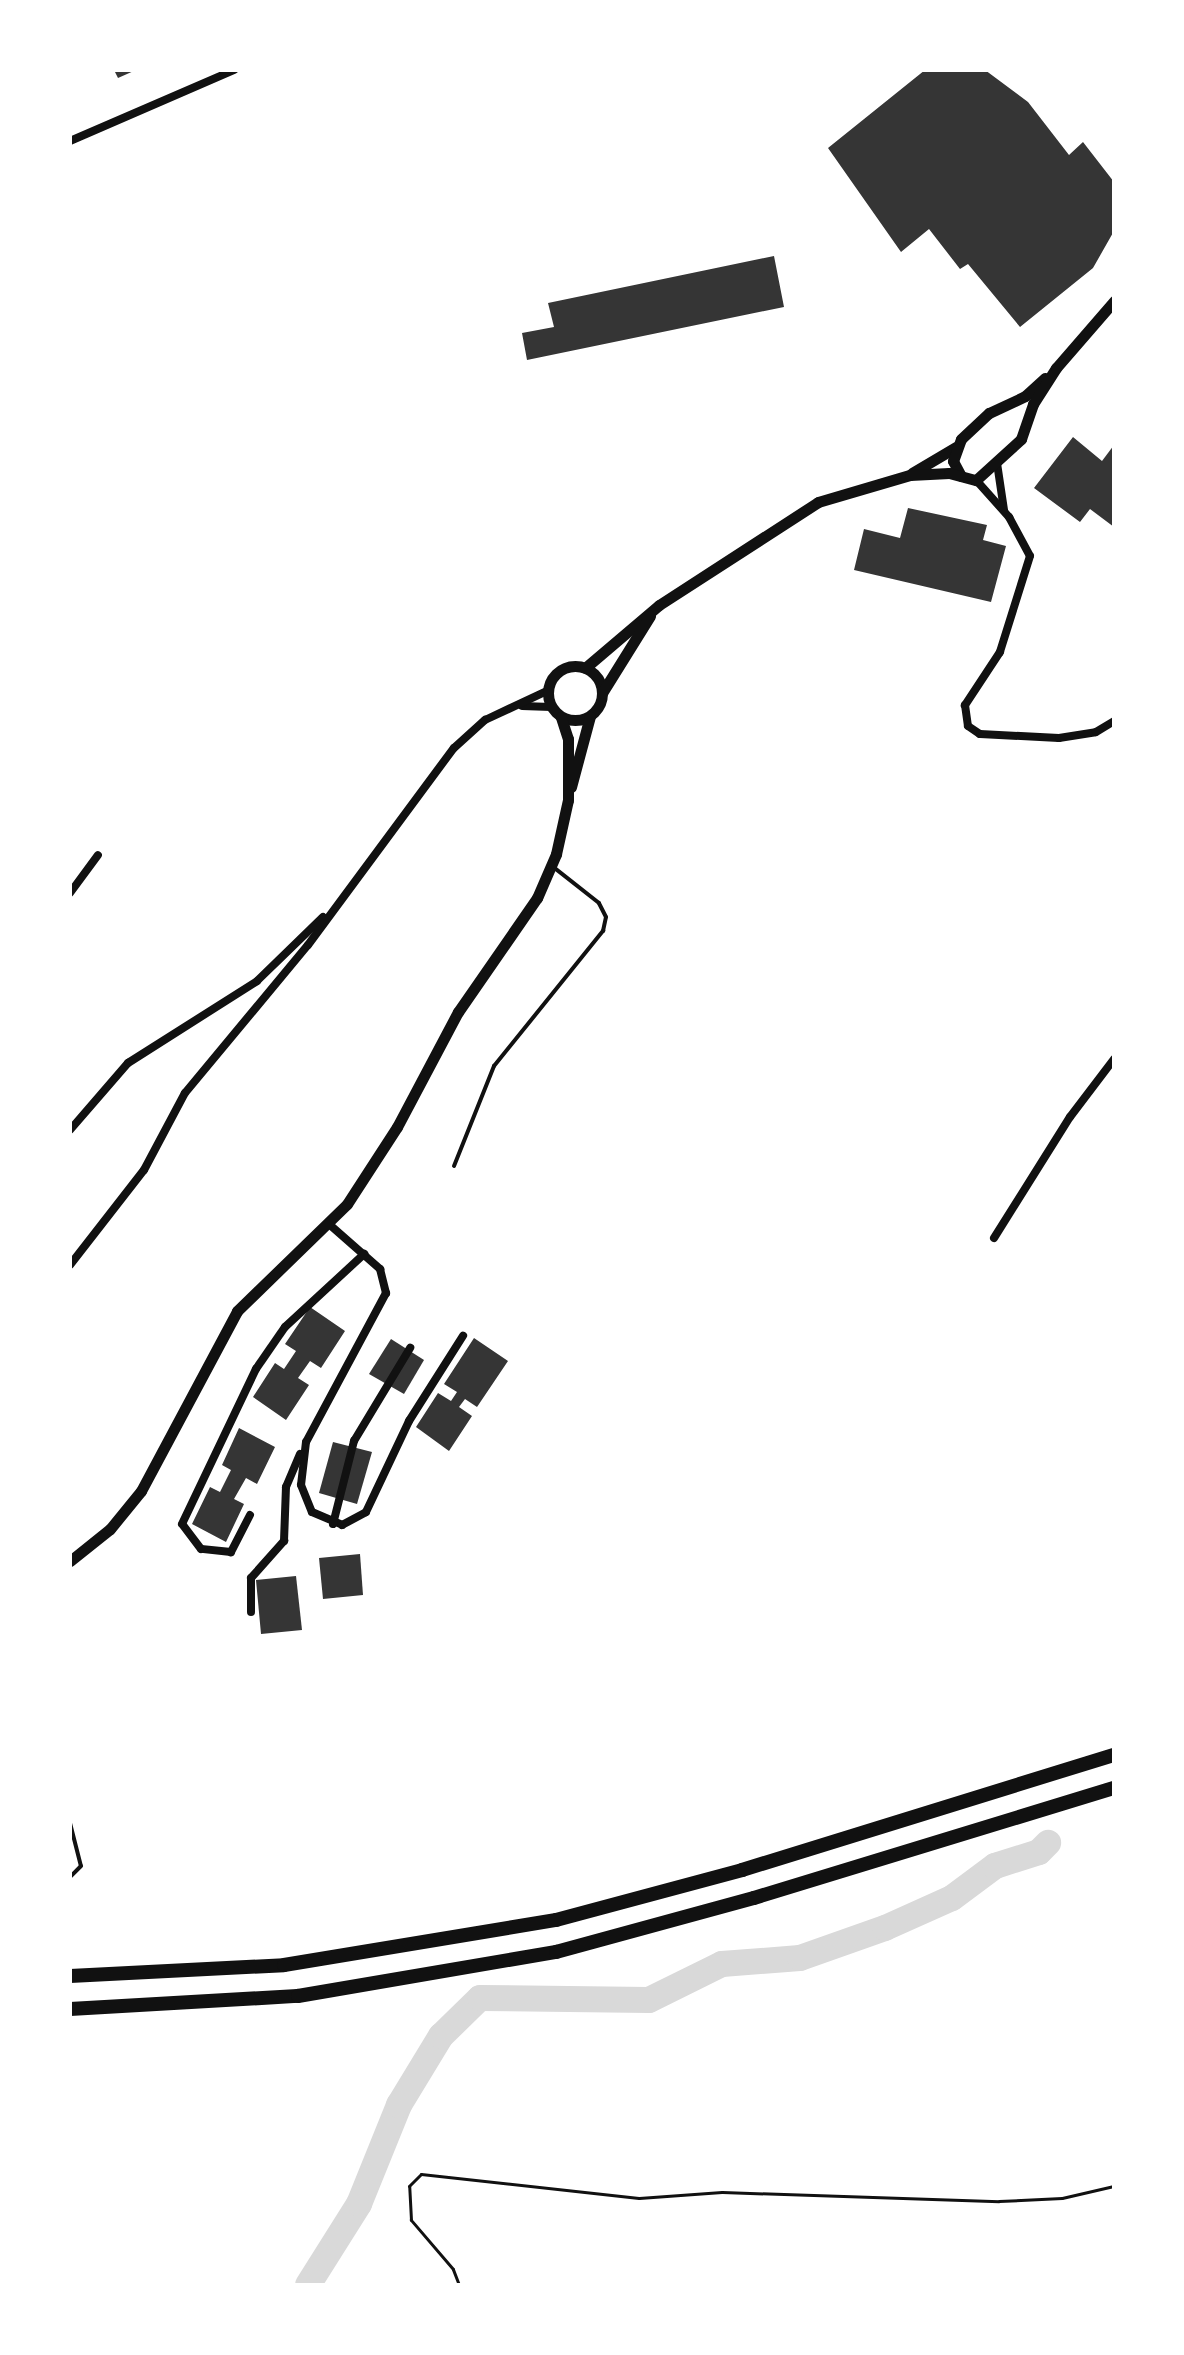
<!DOCTYPE html>
<html>
<head>
<meta charset="utf-8">
<style>
	body { margin:0 }
	#map { position:relative; width:1184px; height:2355px; overflow:hidden; background:#fff; font-family:"Noto Serif",serif }
	div>[style] { position:absolute }
	.river>* { height:26px; margin:-13px; padding:0 13px; transform-origin:13px; border-radius:13px; background:#d9d9d9 }
	.building>* { inset:0; background:#353535 }
	.path>* { height:3px; margin:-1.5px; padding:0 1.5px; transform-origin:1.5px; border-radius:1.5px; background:#111 }
	.service>* { height:4px; margin:-2px; padding:0 2px; transform-origin:2px; border-radius:2px; background:#111 }
	.minor>* { height:8px; margin:-4px; padding:0 4px; transform-origin:4px; border-radius:4px; background:#111 }
	.secondary>* { height:11px; margin:-5.5px; padding:0 5.5px; transform-origin:5.5px; border-radius:5.5px; background:#111 }
	.secondary>.ring { margin:-5.5px; padding:0; box-sizing:content-box; background:none; border:11px solid #111; border-radius:50% }
	.motorway>* { height:14px; margin:-7px; padding:0 7px; transform-origin:7px; border-radius:7px; background:#111 }
	span { translate:-50% -50%; white-space:nowrap; text-align:center; line-height:1.15; -webkit-text-stroke:7px #fff; paint-order:stroke }
	.frame { position:absolute; inset:0; border:72px solid #fff; pointer-events:none }
</style>
</head>
<body>
<div id="map">
	<div class="river">
		<i style="left:308px;top:2285px;width:96px;rotate:-57.8deg"></i>
		<i style="left:359px;top:2204px;width:107px;rotate:-68deg"></i>
		<i style="left:399px;top:2105px;width:81px;rotate:-58.7deg"></i>
		<i style="left:441px;top:2036px;width:54px;rotate:-44.3deg"></i>
		<i style="left:480px;top:1998px;width:169px;rotate:0.7deg"></i>
		<i style="left:649px;top:2000px;width:81px;rotate:-26.3deg"></i>
		<i style="left:722px;top:1964px;width:78px;rotate:-4.4deg"></i>
		<i style="left:800px;top:1958px;width:90px;rotate:-19.4deg"></i>
		<i style="left:885px;top:1928px;width:73px;rotate:-24.1deg"></i>
		<i style="left:952px;top:1898px;width:54px;rotate:-36.7deg"></i>
		<i style="left:995px;top:1866px;width:46px;rotate:-17.7deg"></i>
		<i style="left:1039px;top:1852px;width:13px;rotate:-45deg"></i>
	</div>
	<div class="building">
		<i style="clip-path:polygon(114px 70px,136px 70px,118px 78px)"></i>
		<i style="clip-path:polygon(925px 70px,985px 70px,1028px 102px,1069px 155px,1083px 142px,1114px 182px,1114px 231px,1093px 268px,1020px 327px,968px 264px,960px 269px,929px 229px,901px 252px,828px 148px)"></i>
		<i style="clip-path:polygon(774px 256px,784px 307px,527px 360px,522px 333px,554px 327px,548px 303px)"></i>
		<i style="clip-path:polygon(1073px 437px,1102px 461px,1114px 445px,1114px 527px,1090px 509px,1080px 522px,1034px 488px)"></i>
		<i style="clip-path:polygon(908px 508px,987px 525px,983px 540px,1006px 546px,991px 602px,854px 570px,864px 529px,900px 538px)"></i>
		<i style="clip-path:polygon(310px 1307px,345px 1331px,321px 1368px,310px 1361px,298px 1378px,309px 1385px,286px 1420px,253px 1397px,275px 1363px,284px 1369px,296px 1351px,285px 1344px)"></i>
		<i style="clip-path:polygon(474px 1338px,508px 1361px,477px 1407px,465px 1399px,459px 1407px,472px 1416px,449px 1451px,416px 1427px,438px 1393px,451px 1401px,457px 1392px,444px 1384px)"></i>
		<i style="clip-path:polygon(391px 1339px,424px 1360px,404px 1394px,369px 1374px)"></i>
		<i style="clip-path:polygon(239px 1428px,275px 1447px,257px 1484px,246px 1478px,234px 1499px,244px 1504px,226px 1542px,192px 1524px,210px 1487px,220px 1492px,231px 1470px,222px 1465px)"></i>
		<i style="clip-path:polygon(333px 1442px,372px 1452px,357px 1504px,319px 1493px)"></i>
		<i style="clip-path:polygon(360px 1554px,363px 1595px,323px 1599px,319px 1558px)"></i>
		<i style="clip-path:polygon(296px 1576px,302px 1630px,261px 1634px,256px 1580px)"></i>
	</div>
	<div class="path">
		<i style="left:459px;top:2285px;width:17px;rotate:-111deg"></i>
		<i style="left:453px;top:2269px;width:65px;rotate:-130.6deg"></i>
		<i style="left:411px;top:2220px;width:34px;rotate:-93deg"></i>
		<i style="left:409px;top:2186px;width:17px;rotate:-45deg"></i>
		<i style="left:421px;top:2174px;width:219px;rotate:6.3deg"></i>
		<i style="left:639px;top:2198px;width:83px;rotate:-4.1deg"></i>
		<i style="left:722px;top:2192px;width:277px;rotate:1.9deg"></i>
		<i style="left:999px;top:2201px;width:63px;rotate:-2.7deg"></i>
		<i style="left:1062px;top:2198px;width:53px;rotate:-13deg"></i>
	</div>
	<div class="service">
		<i style="left:454px;top:1166px;width:108px;rotate:-68.2deg"></i>
		<i style="left:494px;top:1066px;width:174px;rotate:-51.1deg"></i>
		<i style="left:603px;top:931px;width:14px;rotate:-78deg"></i>
		<i style="left:606px;top:917px;width:16px;rotate:-117deg"></i>
		<i style="left:599px;top:903px;width:60px;rotate:-141.8deg"></i>
		<i style="left:70px;top:1823px;width:44px;rotate:75.7deg"></i>
		<i style="left:81px;top:1866px;width:16px;rotate:135deg"></i>
	</div>
	<div class="minor">
		<i style="left:70px;top:141px;width:179px;rotate:-23.4deg"></i>
		<i style="left:997px;top:463px;width:48px;rotate:81.5deg"></i>
		<i style="left:976px;top:480px;width:50px;rotate:48.3deg"></i>
		<i style="left:1009px;top:517px;width:44px;rotate:61.7deg"></i>
		<i style="left:1030px;top:556px;width:101px;rotate:107.4deg"></i>
		<i style="left:1000px;top:652px;width:64px;rotate:123.4deg"></i>
		<i style="left:965px;top:705px;width:21px;rotate:82deg"></i>
		<i style="left:968px;top:726px;width:14px;rotate:34deg"></i>
		<i style="left:980px;top:734px;width:79px;rotate:2.9deg"></i>
		<i style="left:1059px;top:738px;width:37px;rotate:-9deg"></i>
		<i style="left:1096px;top:732px;width:21px;rotate:-31deg"></i>
		<i style="left:522px;top:706px;width:29px;rotate:2deg"></i>
		<i style="left:70px;top:893px;width:47px;rotate:-53.6deg"></i>
		<i style="left:70px;top:1130px;width:89px;rotate:-49.1deg"></i>
		<i style="left:128px;top:1063px;width:153px;rotate:-32.4deg"></i>
		<i style="left:257px;top:981px;width:92px;rotate:-44.1deg"></i>
		<i style="left:330px;top:1225px;width:67px;rotate:41.3deg"></i>
		<i style="left:380px;top:1269px;width:25px;rotate:76deg"></i>
		<i style="left:386px;top:1293px;width:169px;rotate:118.2deg"></i>
		<i style="left:306px;top:1442px;width:43px;rotate:96.6deg"></i>
		<i style="left:301px;top:1485px;width:29px;rotate:68deg"></i>
		<i style="left:312px;top:1512px;width:33px;rotate:23deg"></i>
		<i style="left:342px;top:1525px;width:27px;rotate:-28deg"></i>
		<i style="left:366px;top:1512px;width:101px;rotate:-64.7deg"></i>
		<i style="left:409px;top:1421px;width:101px;rotate:-57.6deg"></i>
		<i style="left:994px;top:1238px;width:143px;rotate:-57.9deg"></i>
		<i style="left:1070px;top:1117px;width:73px;rotate:-52.8deg"></i>
		<i style="left:70px;top:1265px;width:120px;rotate:-52.1deg"></i>
		<i style="left:144px;top:1170px;width:87px;rotate:-62deg"></i>
		<i style="left:185px;top:1093px;width:192px;rotate:-50.3deg"></i>
		<i style="left:308px;top:945px;width:245px;rotate:-53.5deg"></i>
		<i style="left:454px;top:748px;width:42px;rotate:-42.1deg"></i>
		<i style="left:485px;top:720px;width:68px;rotate:-25.1deg"></i>
		<i style="left:250px;top:1515px;width:42px;rotate:117.2deg"></i>
		<i style="left:231px;top:1552px;width:30px;rotate:-174deg"></i>
		<i style="left:201px;top:1549px;width:31px;rotate:-127deg"></i>
		<i style="left:182px;top:1524px;width:172px;rotate:-64.5deg"></i>
		<i style="left:256px;top:1369px;width:51px;rotate:-55.4deg"></i>
		<i style="left:285px;top:1327px;width:108px;rotate:-42.7deg"></i>
		<i style="left:333px;top:1524px;width:86px;rotate:-75.8deg"></i>
		<i style="left:354px;top:1441px;width:109px;rotate:-58.9deg"></i>
		<i style="left:251px;top:1612px;width:34px;rotate:-90deg"></i>
		<i style="left:251px;top:1578px;width:50px;rotate:-48.3deg"></i>
		<i style="left:284px;top:1541px;width:54px;rotate:-87.9deg"></i>
		<i style="left:286px;top:1487px;width:36px;rotate:-67deg"></i>
	</div>
	<div class="secondary">
		<i style="left:912px;top:473px;width:51px;rotate:-30.6deg"></i>
		<i style="left:961px;top:476px;width:17px;rotate:-118deg"></i>
		<i style="left:953px;top:461px;width:23px;rotate:-70deg"></i>
		<i style="left:961px;top:439px;width:38px;rotate:-43deg"></i>
		<i style="left:989px;top:413px;width:40px;rotate:-25deg"></i>
		<i style="left:1025px;top:396px;width:27px;rotate:-42deg"></i>
		<i class="ring" style="left:548px;top:666px;width:43px;height:43px"></i>
		<i style="left:585px;top:668px;width:97px;rotate:-40.4deg"></i>
		<i style="left:659px;top:605px;width:189px;rotate:-32.9deg"></i>
		<i style="left:818px;top:502px;width:96px;rotate:-16.4deg"></i>
		<i style="left:910px;top:475px;width:39px;rotate:-3deg"></i>
		<i style="left:949px;top:473px;width:28px;rotate:15deg"></i>
		<i style="left:976px;top:480px;width:61px;rotate:-42.3deg"></i>
		<i style="left:1021px;top:439px;width:37px;rotate:-71deg"></i>
		<i style="left:1033px;top:404px;width:43px;rotate:-57.4deg"></i>
		<i style="left:1056px;top:368px;width:89px;rotate:-49.1deg"></i>
		<i style="left:602px;top:693px;width:91px;rotate:-58.1deg"></i>
		<i style="left:571px;top:787px;width:73px;rotate:-75deg"></i>
		<i style="left:70px;top:1561px;width:51px;rotate:-38.7deg"></i>
		<i style="left:110px;top:1529px;width:49px;rotate:-50.8deg"></i>
		<i style="left:141px;top:1491px;width:204px;rotate:-61.9deg"></i>
		<i style="left:237px;top:1311px;width:153px;rotate:-44.2deg"></i>
		<i style="left:347px;top:1204px;width:92px;rotate:-57deg"></i>
		<i style="left:397px;top:1127px;width:130px;rotate:-62.1deg"></i>
		<i style="left:458px;top:1012px;width:139px;rotate:-55.3deg"></i>
		<i style="left:537px;top:898px;width:48px;rotate:-66.6deg"></i>
		<i style="left:556px;top:854px;width:55px;rotate:-77.5deg"></i>
		<i style="left:568px;top:800px;width:61px;rotate:-90deg"></i>
		<i style="left:568px;top:739px;width:23px;rotate:-108deg"></i>
	</div>
	<div class="motorway">
		<i style="left:70px;top:1976px;width:214px;rotate:-2.9deg"></i>
		<i style="left:284px;top:1965px;width:276px;rotate:-9.4deg"></i>
		<i style="left:556px;top:1920px;width:193px;rotate:-15deg"></i>
		<i style="left:742px;top:1870px;width:389px;rotate:-17.2deg"></i>
		<i style="left:70px;top:2009px;width:228px;rotate:-3.3deg"></i>
		<i style="left:298px;top:1996px;width:262px;rotate:-9.7deg"></i>
		<i style="left:556px;top:1952px;width:205px;rotate:-15.3deg"></i>
		<i style="left:754px;top:1898px;width:376px;rotate:-17deg"></i>
	</div>
	<div class="frame"></div>
</div>
</body>
</html>
